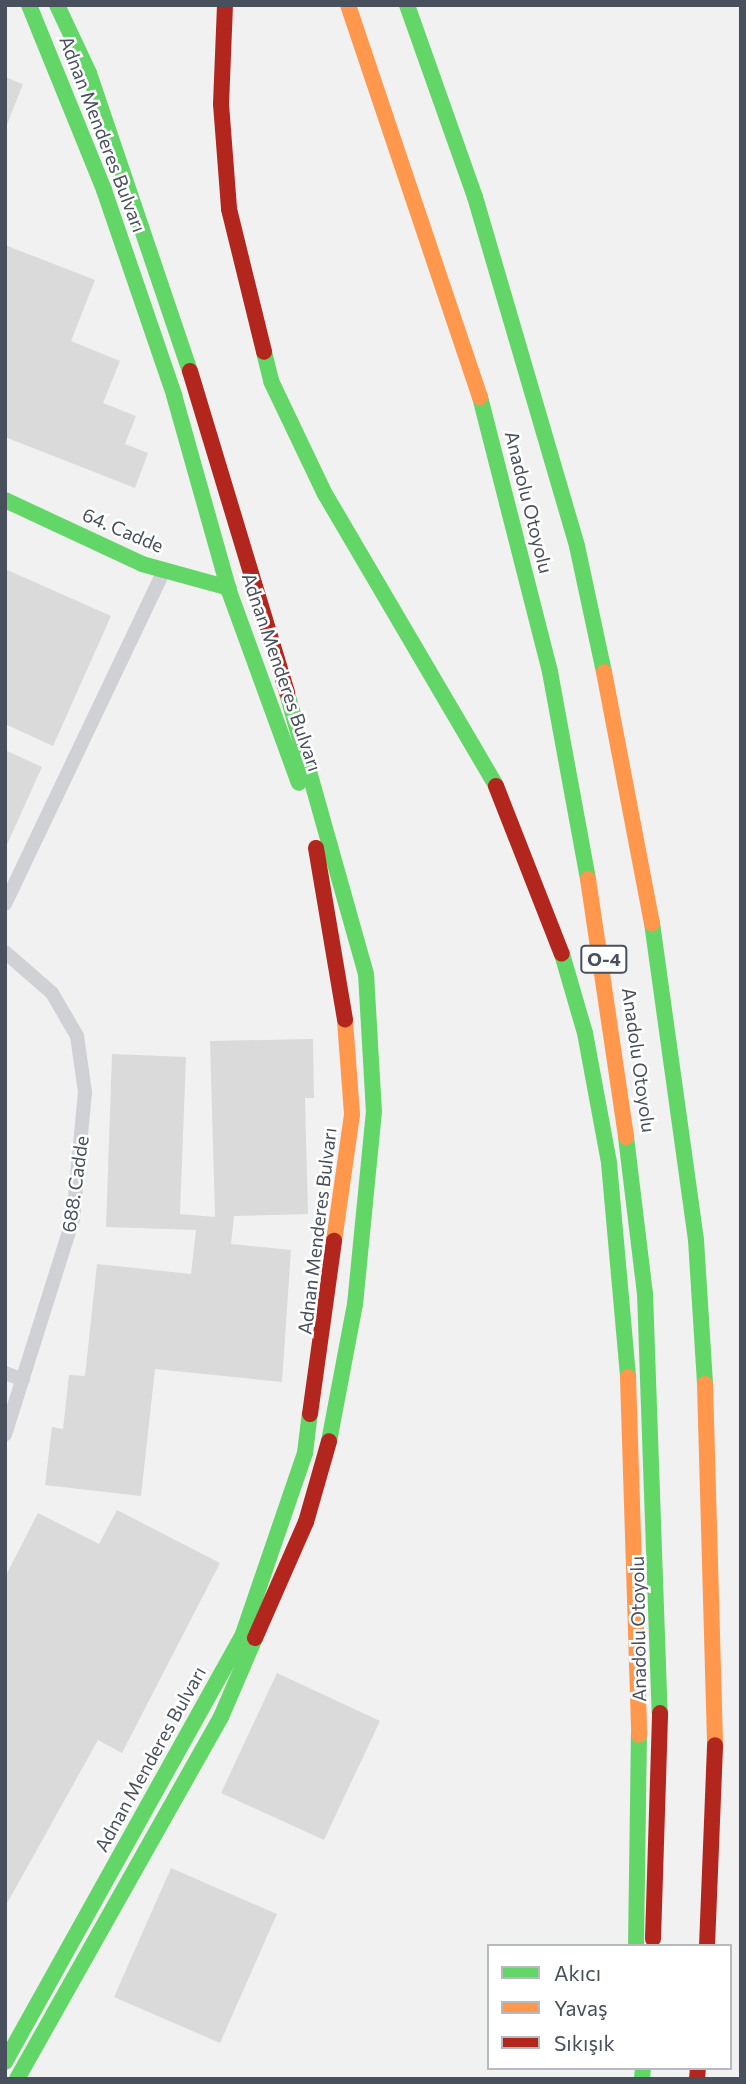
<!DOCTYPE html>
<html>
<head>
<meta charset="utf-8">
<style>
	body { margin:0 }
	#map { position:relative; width:746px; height:2084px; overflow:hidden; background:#f1f1f1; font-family:Commissioner,sans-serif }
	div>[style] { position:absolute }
	.building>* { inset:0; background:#dadadb }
	.street>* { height:14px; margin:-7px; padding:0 7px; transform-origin:7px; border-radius:7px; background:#cfd1d4 }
	.fast>* { height:16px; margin:-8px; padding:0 8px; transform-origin:8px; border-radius:8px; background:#63d668 }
	.slow>* { height:16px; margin:-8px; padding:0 8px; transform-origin:8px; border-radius:8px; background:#ff974d }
	.jam>* { height:16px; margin:-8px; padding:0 8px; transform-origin:8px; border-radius:8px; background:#b3261e }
	span { translate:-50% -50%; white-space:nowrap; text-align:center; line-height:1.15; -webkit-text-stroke:5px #fff; paint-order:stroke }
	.shield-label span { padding:2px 5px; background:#fff; border:2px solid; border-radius:5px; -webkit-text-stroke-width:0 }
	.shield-label { font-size:18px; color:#484f5d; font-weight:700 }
	.street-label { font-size:19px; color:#484f5d }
	.frame { position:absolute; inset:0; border:7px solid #484f5d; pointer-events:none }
	.legend { position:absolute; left:487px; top:1944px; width:245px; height:126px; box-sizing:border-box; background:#fff; border:2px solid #b6b9be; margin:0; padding:9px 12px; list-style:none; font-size:21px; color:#484f5d }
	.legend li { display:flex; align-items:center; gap:14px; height:35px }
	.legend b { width:35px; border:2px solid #b6b9be }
</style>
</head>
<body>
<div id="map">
	<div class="building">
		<i style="clip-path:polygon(5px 77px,23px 84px,6px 127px,5px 126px)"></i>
		<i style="clip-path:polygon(5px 245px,95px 280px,71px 341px,120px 361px,103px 403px,136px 416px,125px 444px,148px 453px,135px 488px,5px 437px)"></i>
		<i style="clip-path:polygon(5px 569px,111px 616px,53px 746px,5px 724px)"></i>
		<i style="clip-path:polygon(5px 750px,42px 767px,5px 849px)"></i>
		<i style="clip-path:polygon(313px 1039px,314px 1098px,305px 1098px,308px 1214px,234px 1216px,231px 1244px,291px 1250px,282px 1382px,155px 1369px,141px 1496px,45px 1485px,52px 1427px,63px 1429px,69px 1375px,85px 1376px,97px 1264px,191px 1274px,196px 1230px,106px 1227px,112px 1054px,186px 1057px,180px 1214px,215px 1217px,210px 1041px)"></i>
		<i style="clip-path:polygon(117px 1510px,220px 1563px,122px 1753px,98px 1740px,5px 1907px,5px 1577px,38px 1513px,99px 1544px)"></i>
		<i style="clip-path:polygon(277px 1673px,380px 1721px,324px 1840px,221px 1793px)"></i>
		<i style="clip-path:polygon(171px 1868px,277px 1914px,220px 2043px,114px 1997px)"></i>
	</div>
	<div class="street">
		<i style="left:5px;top:904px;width:370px;rotate:-64.5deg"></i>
		<i style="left:5px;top:952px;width:62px;rotate:41.1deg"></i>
		<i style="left:52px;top:993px;width:50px;rotate:59.8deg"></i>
		<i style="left:77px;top:1036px;width:57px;rotate:81.9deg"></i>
		<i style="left:85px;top:1092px;width:128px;rotate:95.4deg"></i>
		<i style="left:73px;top:1219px;width:226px;rotate:107.5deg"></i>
		<i style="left:5px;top:1373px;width:19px;rotate:21deg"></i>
	</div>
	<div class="fast">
		<i style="left:29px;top:5px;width:200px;rotate:67.9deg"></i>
		<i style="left:104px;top:190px;width:217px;rotate:71.1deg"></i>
		<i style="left:174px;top:395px;width:204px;rotate:74.3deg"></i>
		<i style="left:229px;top:591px;width:204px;rotate:70deg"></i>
		<i style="left:57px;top:5px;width:75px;rotate:64.8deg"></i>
		<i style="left:89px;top:73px;width:315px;rotate:71.3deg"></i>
		<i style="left:407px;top:5px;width:204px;rotate:70.5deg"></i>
		<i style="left:475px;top:197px;width:364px;rotate:73.7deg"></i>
		<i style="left:577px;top:546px;width:129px;rotate:77.9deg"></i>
		<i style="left:264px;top:352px;width:30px;rotate:76deg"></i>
		<i style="left:271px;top:381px;width:125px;rotate:64.5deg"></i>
		<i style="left:325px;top:494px;width:338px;rotate:59.6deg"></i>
		<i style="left:480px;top:397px;width:284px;rotate:75.7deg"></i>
		<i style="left:550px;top:672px;width:210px;rotate:79.6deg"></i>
		<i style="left:5px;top:500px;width:151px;rotate:25deg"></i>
		<i style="left:142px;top:564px;width:90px;rotate:15.4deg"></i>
		<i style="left:287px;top:693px;width:292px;rotate:74.3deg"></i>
		<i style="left:366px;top:974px;width:137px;rotate:86.7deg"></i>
		<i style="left:374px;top:1111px;width:194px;rotate:95.6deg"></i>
		<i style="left:355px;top:1304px;width:139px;rotate:100.7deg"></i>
		<i style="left:652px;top:923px;width:320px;rotate:82.1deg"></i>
		<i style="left:696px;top:1240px;width:144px;rotate:86.4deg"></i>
		<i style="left:562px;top:954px;width:82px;rotate:73.8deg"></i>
		<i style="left:585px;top:1033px;width:132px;rotate:79.5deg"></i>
		<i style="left:609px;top:1163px;width:215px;rotate:84.9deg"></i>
		<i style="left:626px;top:1137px;width:157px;rotate:83.1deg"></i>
		<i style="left:645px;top:1293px;width:420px;rotate:88deg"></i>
		<i style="left:636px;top:1946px;width:211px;rotate:-89.2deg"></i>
		<i style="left:5px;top:2062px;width:490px;rotate:-60.9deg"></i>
		<i style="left:243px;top:1634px;width:191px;rotate:-71.1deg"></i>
		<i style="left:305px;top:1453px;width:39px;rotate:-83deg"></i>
		<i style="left:17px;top:2079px;width:416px;rotate:-60.6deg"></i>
		<i style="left:221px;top:1717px;width:86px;rotate:-66.7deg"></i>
		<i style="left:642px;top:2079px;width:11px;rotate:-85deg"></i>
	</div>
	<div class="slow">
		<i style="left:348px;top:5px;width:414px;rotate:71.4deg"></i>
		<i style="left:604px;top:672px;width:256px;rotate:79.2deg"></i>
		<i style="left:588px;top:879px;width:261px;rotate:81.6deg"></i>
		<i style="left:334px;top:1241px;width:128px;rotate:-81.9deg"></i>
		<i style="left:352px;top:1114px;width:94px;rotate:-94.3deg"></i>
		<i style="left:628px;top:1377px;width:358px;rotate:88.2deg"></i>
		<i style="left:705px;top:1384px;width:361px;rotate:88.4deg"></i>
	</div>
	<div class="jam">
		<i style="left:225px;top:5px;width:99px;rotate:92.3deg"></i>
		<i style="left:221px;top:104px;width:105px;rotate:85.6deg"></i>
		<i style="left:229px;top:209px;width:147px;rotate:76.2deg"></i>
		<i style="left:190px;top:371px;width:336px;rotate:73.2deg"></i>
		<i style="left:496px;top:786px;width:180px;rotate:68.6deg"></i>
		<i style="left:316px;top:848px;width:174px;rotate:80.4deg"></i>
		<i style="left:310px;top:1414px;width:175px;rotate:-82.1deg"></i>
		<i style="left:255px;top:1638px;width:127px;rotate:-66.3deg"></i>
		<i style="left:306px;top:1522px;width:84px;rotate:-74.1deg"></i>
		<i style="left:653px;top:1939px;width:226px;rotate:-88.2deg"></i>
		<i style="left:707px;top:1946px;width:201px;rotate:-87.7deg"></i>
		<i style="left:697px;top:2079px;width:11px;rotate:-85deg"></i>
	</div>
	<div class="shield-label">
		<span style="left:604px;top:959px">O-4</span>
	</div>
	<div class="street-label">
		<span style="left:103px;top:134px;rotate:69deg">Adnan Menderes Bulvarı</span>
		<span style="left:529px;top:502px;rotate:76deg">Anadolu Otoyolu</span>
		<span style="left:123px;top:530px;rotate:23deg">64. Cadde</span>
		<span style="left:282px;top:672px;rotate:71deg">Adnan Menderes Bulvarı</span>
		<span style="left:639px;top:1060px;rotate:82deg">Anadolu Otoyolu</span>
		<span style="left:75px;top:1184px;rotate:-82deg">688. Cadde</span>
		<span style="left:317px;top:1231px;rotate:-83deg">Adnan Menderes Bulvarı</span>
		<span style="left:638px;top:1629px;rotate:-91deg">Anadolu Otoyolu</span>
		<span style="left:150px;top:1759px;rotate:-61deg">Adnan Menderes Bulvarı</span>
	</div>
	<div class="frame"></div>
	<ul class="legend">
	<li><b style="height:9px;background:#63d668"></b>Akıcı</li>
	<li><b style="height:9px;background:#ff974d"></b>Yavaş</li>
	<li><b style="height:9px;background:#b3261e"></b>Sıkışık</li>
	</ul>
</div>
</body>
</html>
